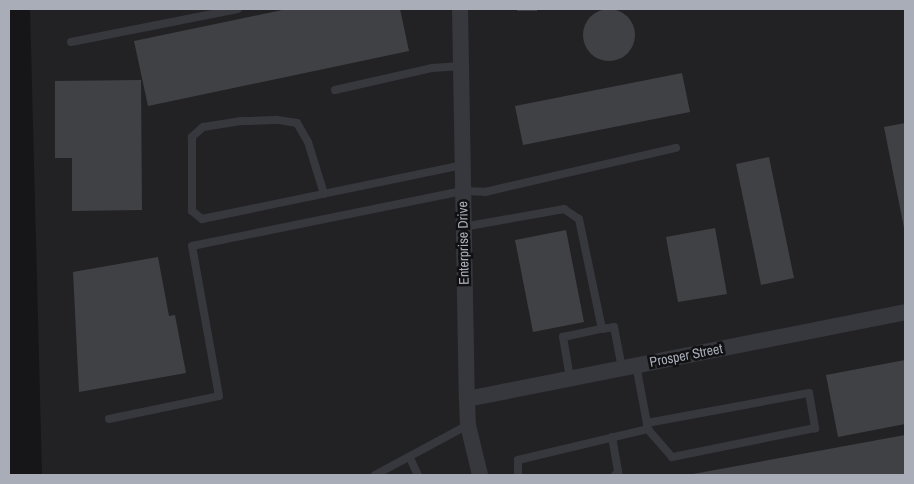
<!DOCTYPE html>
<html>
<head>
<meta charset="utf-8">
<style>
	body { margin:0 }
	#map { position:relative; width:914px; height:484px; overflow:hidden; background:#161618; font-family:"Archivo Narrow",sans-serif }
	div>[style] { position:absolute }
	.built>* { inset:0; background:#222225 }
	.building>* { inset:0; background:#404145 }
	.round { border-radius:50% }
	.lane>* { height:8px; margin:-4px; padding:0 4px; transform-origin:4px; border-radius:4px; background:#37383d }
	.street>* { height:16px; margin:-8px; padding:0 8px; transform-origin:8px; border-radius:8px; background:#37383d }
	span { translate:-50% -50%; white-space:nowrap; text-align:center; line-height:1.15; -webkit-text-stroke:5px #111113; paint-order:stroke }
	.street-label { font-size:14px; color:#a8adb8 }
	.frame { position:absolute; inset:0; border:10px solid #a8adb8; pointer-events:none }
</style>
</head>
<body>
<div id="map">
	<div class="built">
		<i style="clip-path:polygon(30px 9px,905px 9px,905px 475px,42px 475px)"></i>
	</div>
	<div class="building">
		<i class="round" style="left:583px;top:9px;width:52px;height:52px"></i>
		<i style="clip-path:polygon(287px 9px,400px 9px,409px 51px,148px 106px,134px 41px)"></i>
		<i style="clip-path:polygon(517px 9px,537px 9px,537px 11px,517px 11px)"></i>
		<i style="clip-path:polygon(682px 73px,690px 112px,523px 145px,515px 106px)"></i>
		<i style="clip-path:polygon(141px 80px,142px 210px,72px 211px,72px 158px,55px 158px,55px 81px)"></i>
		<i style="clip-path:polygon(905px 123px,905px 228px,904px 228px,884px 127px)"></i>
		<i style="clip-path:polygon(769px 157px,794px 278px,761px 285px,736px 164px)"></i>
		<i style="clip-path:polygon(715px 228px,727px 294px,678px 302px,666px 237px)"></i>
		<i style="clip-path:polygon(566px 230px,584px 322px,533px 332px,515px 240px)"></i>
		<i style="clip-path:polygon(158px 257px,169px 316px,175px 315px,186px 373px,79px 392px,73px 272px)"></i>
		<i style="clip-path:polygon(905px 360px,905px 424px,838px 437px,826px 375px)"></i>
		<i style="clip-path:polygon(905px 435px,905px 475px,693px 475px,693px 474px)"></i>
	</div>
	<div class="lane">
		<i style="left:71px;top:42px;width:170px;rotate:-11.2deg"></i>
		<i style="left:335px;top:90px;width:99px;rotate:-12.8deg"></i>
		<i style="left:432px;top:68px;width:29px;rotate:-4deg"></i>
		<i style="left:324px;top:194px;width:54px;rotate:-107.1deg"></i>
		<i style="left:308px;top:142px;width:22px;rotate:-120deg"></i>
		<i style="left:297px;top:123px;width:20px;rotate:-171deg"></i>
		<i style="left:277px;top:120px;width:36px;rotate:178deg"></i>
		<i style="left:241px;top:121px;width:38px;rotate:171deg"></i>
		<i style="left:203px;top:127px;width:15px;rotate:138deg"></i>
		<i style="left:192px;top:137px;width:74px;rotate:90deg"></i>
		<i style="left:192px;top:211px;width:13px;rotate:39deg"></i>
		<i style="left:202px;top:219px;width:267px;rotate:-11.7deg"></i>
		<i style="left:463px;top:227px;width:103px;rotate:-10.1deg"></i>
		<i style="left:564px;top:209px;width:18px;rotate:34deg"></i>
		<i style="left:579px;top:219px;width:112px;rotate:78.2deg"></i>
		<i style="left:570px;top:378px;width:42px;rotate:-99.7deg"></i>
		<i style="left:563px;top:337px;width:40px;rotate:-12deg"></i>
		<i style="left:602px;top:329px;width:12px;rotate:-9deg"></i>
		<i style="left:614px;top:327px;width:42px;rotate:79deg"></i>
		<i style="left:109px;top:419px;width:112px;rotate:-11.8deg"></i>
		<i style="left:219px;top:396px;width:152px;rotate:-100.2deg"></i>
		<i style="left:192px;top:246px;width:276px;rotate:-11.5deg"></i>
		<i style="left:462px;top:191px;width:23px;rotate:2deg"></i>
		<i style="left:485px;top:192px;width:196px;rotate:-13deg"></i>
		<i style="left:647px;top:423px;width:165px;rotate:-10.5deg"></i>
		<i style="left:809px;top:393px;width:36px;rotate:80deg"></i>
		<i style="left:815px;top:428px;width:146px;rotate:168.5deg"></i>
		<i style="left:672px;top:457px;width:37px;rotate:-131deg"></i>
		<i style="left:612px;top:437px;width:36px;rotate:80deg"></i>
		<i style="left:618px;top:472px;width:4px;rotate:135deg"></i>
		<i style="left:410px;top:458px;width:19px;rotate:65deg"></i>
		<i style="left:375px;top:475px;width:106px;rotate:-28.3deg"></i>
		<i style="left:518px;top:475px;width:15px;rotate:-90deg"></i>
		<i style="left:518px;top:460px;width:134px;rotate:-13.4deg"></i>
		<i style="left:648px;top:429px;width:65px;rotate:-100.6deg"></i>
	</div>
	<div class="street">
		<i style="left:460px;top:9px;width:390px;rotate:89deg"></i>
		<i style="left:467px;top:399px;width:26px;rotate:88deg"></i>
		<i style="left:468px;top:425px;width:51px;rotate:76.5deg"></i>
		<i style="left:467px;top:399px;width:447px;rotate:-11.2deg"></i>
	</div>
	<div class="street-label">
		<span style="left:463px;top:243px;rotate:-91deg">Enterprise Drive</span>
		<span style="left:686px;top:355px;rotate:-11deg">Prosper Street</span>
	</div>
	<div class="frame"></div>
</div>
</body>
</html>
